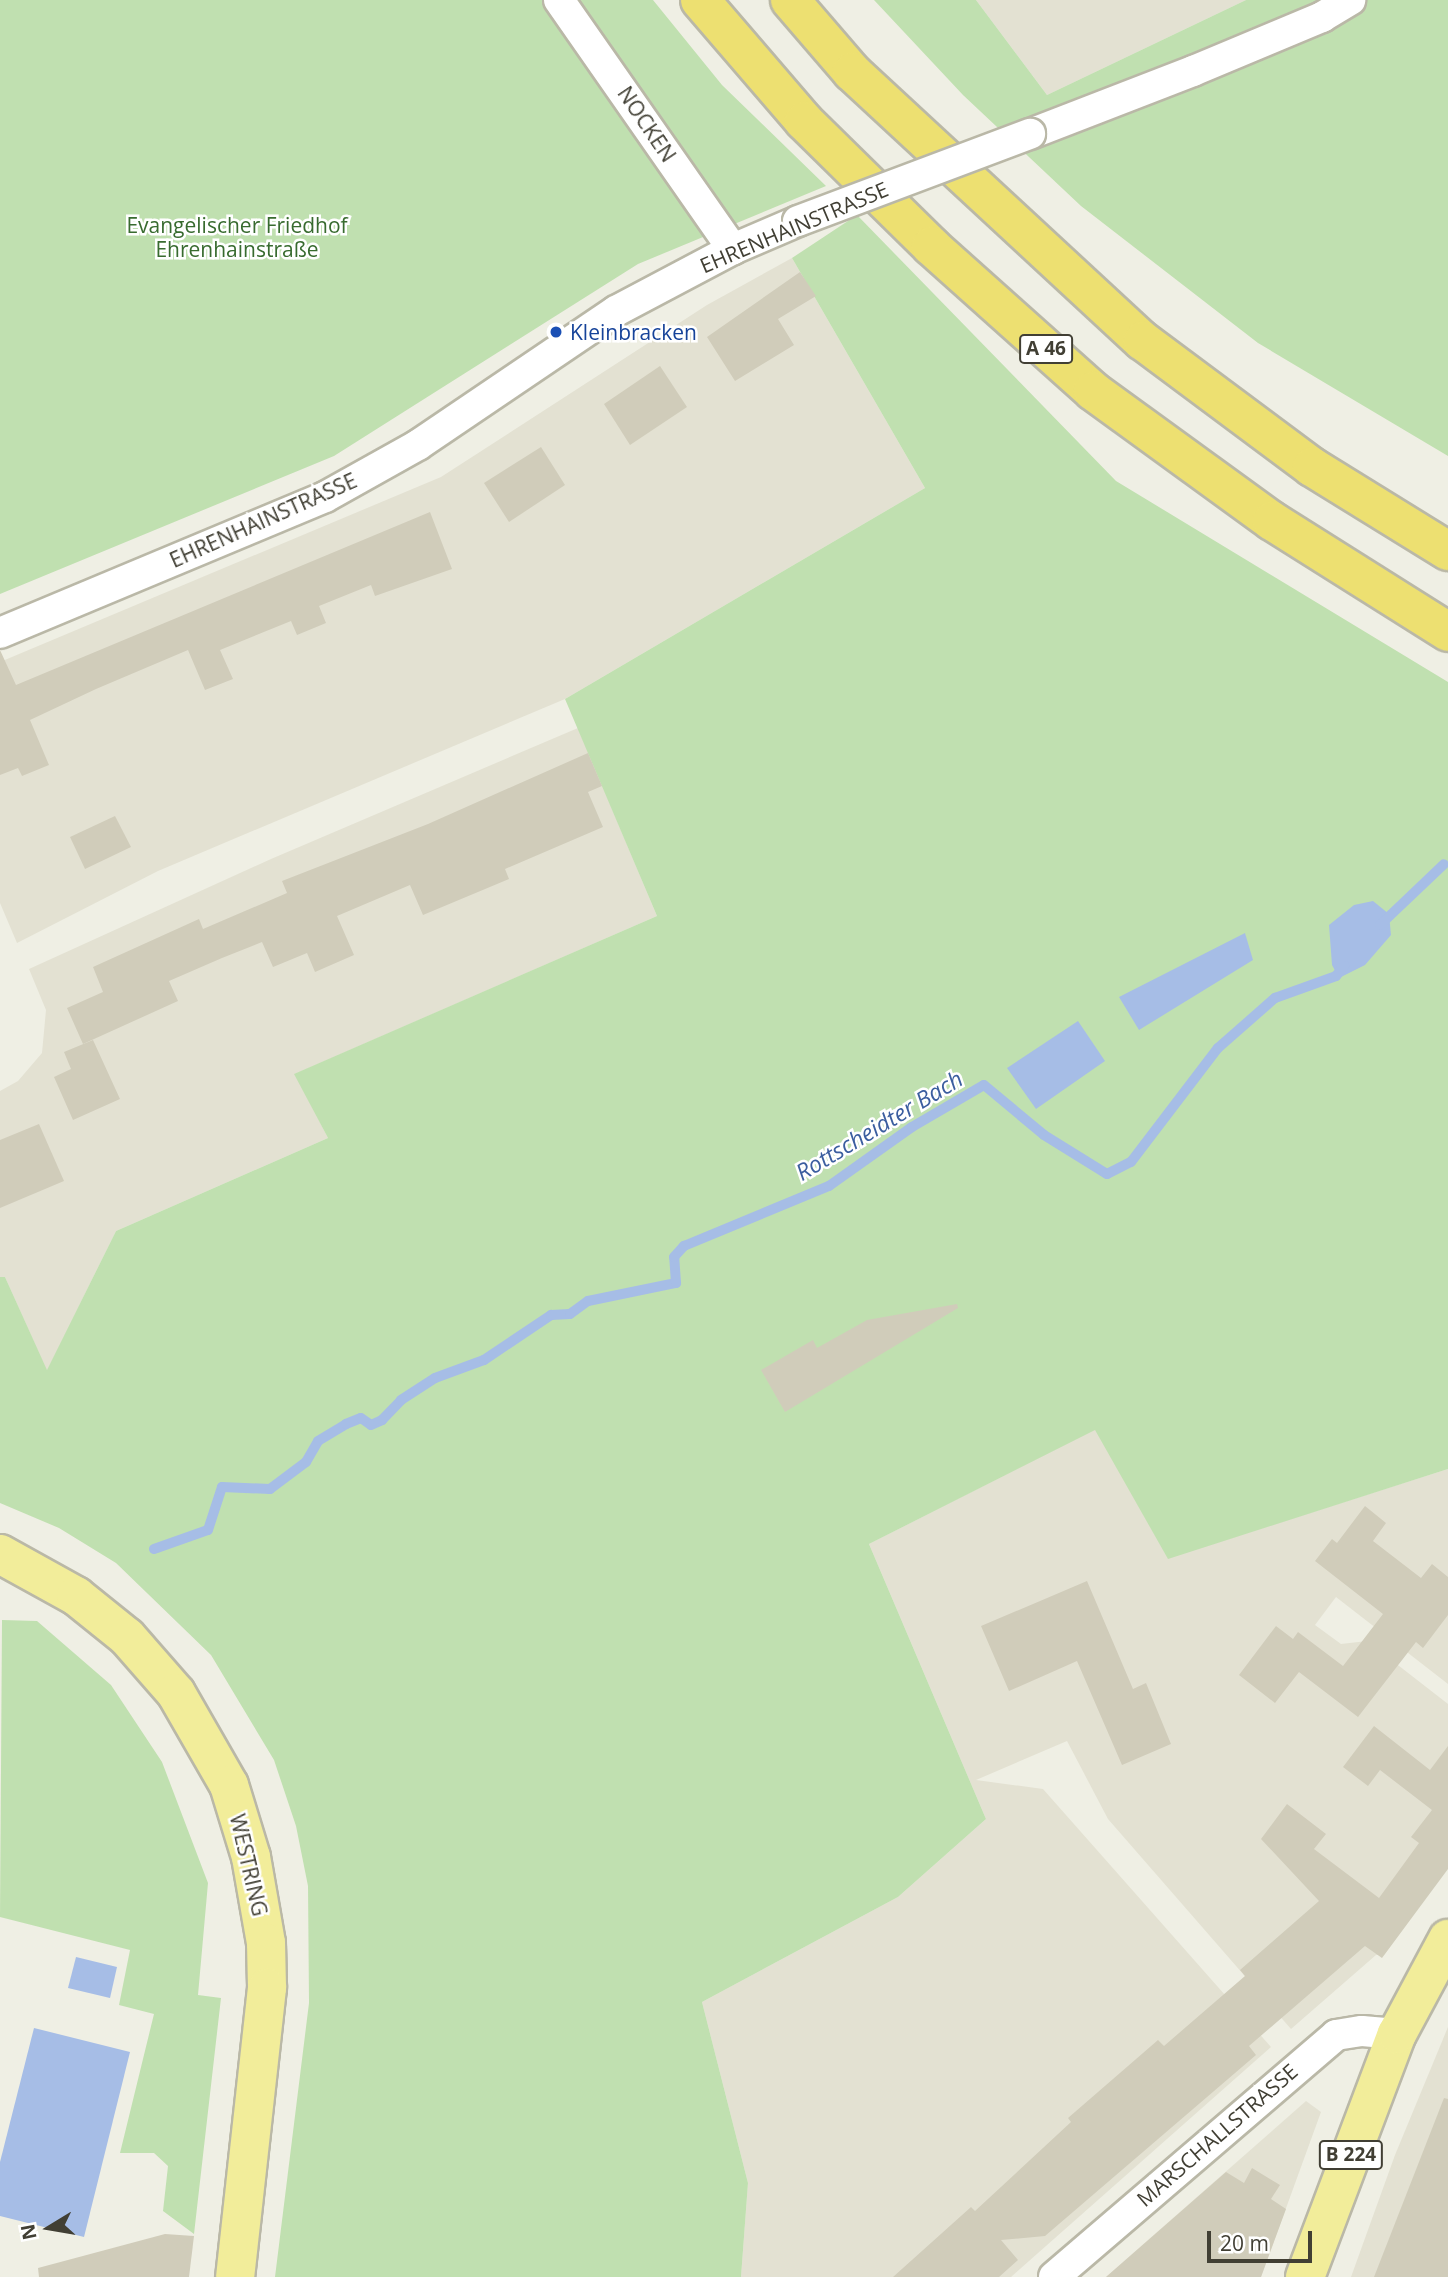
<!DOCTYPE html>
<html>
<head>
<meta charset="utf-8">
<style>
	body { margin:0 }
	#map { position:relative; width:1448px; height:2277px; overflow:hidden; background:#efefe4; font-family:"Open Sans",sans-serif }
	div>[style] { position:absolute }
	.residential>* { inset:0; background:#e3e1d2 }
	.green>* { inset:0; background:#c0e0b0 }
	.water>* { inset:0; background:#a6bde6 }
	.stream>* { height:10px; margin:-5px; padding:0 5px; transform-origin:5px; border-radius:5px; background:#a6bde6 }
	.building>* { inset:0; background:#d0ccba }
	.roads { filter:drop-shadow(2px 0 #bab8a7) drop-shadow(-2px 0 #bab8a7) drop-shadow(0 2px #bab8a7) drop-shadow(0 -2px #bab8a7) }
	.street>* { height:30px; margin:-15px; padding:0 15px; transform-origin:15px; border-radius:15px; background:#fff }
	.primary>* { height:38px; margin:-19px; padding:0 19px; transform-origin:19px; border-radius:19px; background:#f2ed9a }
	.highway>* { height:38px; margin:-19px; padding:0 19px; transform-origin:19px; border-radius:19px; background:#ede071 }
	.bridges { filter:drop-shadow(2px 0 #bab8a7) drop-shadow(-2px 0 #bab8a7) drop-shadow(0 2px #bab8a7) drop-shadow(0 -2px #bab8a7) }
	.street-bridge>* { height:30px; margin:-15px; padding:0 15px; transform-origin:15px; border-radius:15px; background:#fff }
	.dots>* { width:19px; height:19px; translate:-50% -50%; box-sizing:border-box; border:4px solid #fff; border-radius:50% }
	span { translate:-50% -50%; white-space:nowrap; text-align:center; line-height:1.15; -webkit-text-stroke:5px #fff; paint-order:stroke }
	.shield-label span { padding:2px 5px; background:#fff; border:2px solid; border-radius:5px; -webkit-text-stroke-width:0 }
	.shield-label { font-size:19px; color:#413f34; font-weight:700 }
	.street-label { font-size:21px; color:#413f34 }
	.park-label { font-size:21px; color:#386b2f }
	.transit-label { font-size:21px; color:#164399 }
	.left { translate:0 -50%; text-align:left }
	.water-label { font-size:23px; color:#3b5e9f; font-style:italic }
	.north { position:absolute; left:14px; top:2193px; width:70px; height:70px; -webkit-text-stroke:5px #fff; paint-order:stroke; rotate:259deg; font-size:19px; font-weight:700; line-height:28px; text-align:center; color:#413f34 }
	.north::after { content:''; display:block; margin:auto; width:24px; height:32px; background:#413f34; clip-path:polygon(50% 0,100% 100%,50% 72%,0 100%) }
	.scale { position:absolute; left:1207px; top:2231px; width:105px; height:32px; box-sizing:border-box; border:4px solid #413f34; border-top:0; padding-left:9px; font-size:21px; line-height:24px; white-space:nowrap; color:#413f34; -webkit-text-stroke:5px #fff; paint-order:stroke }
</style>
</head>
<body>
<div id="map">
	<div class="residential">
		<i style="clip-path:polygon(976px 0,1246px 0,1047px 95px)"></i>
		<i style="clip-path:polygon(792px 258px,925px 488px,565px 699px,158px 871px,17px 943px,0 903px,0 662px,441px 477px,707px 305px)"></i>
		<i style="clip-path:polygon(578px 728px,657px 916px,295px 1074px,328px 1138px,116px 1231px,47px 1371px,5px 1277px,0 1277px,0 1091px,18px 1081px,42px 1053px,46px 1010px,29px 969px,271px 859px)"></i>
		<i style="clip-path:polygon(1095px 1429px,1168px 1558px,1448px 1469px,1448px 1684px,1336px 1597px,1315px 1625px,1341px 1644px,1367px 1641px,1448px 1704px,1448px 1867px,1384px 1955px,1376px 1955px,1291px 2029px,1108px 1819px,1067px 1741px,976px 1780px,1043px 1789px,1271px 2047px,1011px 2277px,741px 2277px,748px 2183px,702px 2002px,898px 1897px,986px 1819px,869px 1544px)"></i>
		<i style="clip-path:polygon(1448px 2027px,1448px 2277px,1351px 2277px,1395px 2155px)"></i>
		<i style="clip-path:polygon(1306px 2101px,1321px 2112px,1261px 2277px,1106px 2277px)"></i>
	</div>
	<div class="green">
		<i style="clip-path:polygon(0 0,653px 0,722px 85px,826px 186px,638px 264px,334px 456px,0 594px)"></i>
		<i style="clip-path:polygon(874px 0,976px 0,1047px 95px,1246px 0,1448px 0,1448px 456px,1258px 343px,1081px 206px,963px 95px)"></i>
		<i style="clip-path:polygon(857px 215px,1116px 481px,1448px 682px,1448px 1469px,1168px 1559px,1095px 1430px,869px 1544px,986px 1819px,898px 1897px,702px 2002px,748px 2183px,741px 2277px,275px 2277px,309px 2003px,308px 1886px,296px 1826px,274px 1760px,211px 1655px,116px 1563px,59px 1528px,0 1503px,0 1277px,5px 1277px,47px 1370px,116px 1231px,328px 1138px,294px 1074px,657px 916px,565px 699px,925px 488px,792px 258px)"></i>
		<i style="clip-path:polygon(2px 1620px,37px 1621px,111px 1685px,162px 1762px,208px 1883px,198px 1995px,221px 1998px,194px 2234px,163px 2211px,168px 2166px,154px 2153px,120px 2153px,154px 2014px,119px 2005px,130px 1950px,0 1917px)"></i>
	</div>
	<div class="water">
		<i style="clip-path:polygon(1373px 901px,1389px 914px,1391px 935px,1365px 965px,1339px 978px,1332px 965px,1329px 925px,1354px 905px)"></i>
		<i style="clip-path:polygon(1245px 933px,1253px 960px,1139px 1030px,1119px 997px)"></i>
		<i style="clip-path:polygon(1078px 1021px,1105px 1061px,1036px 1109px,1007px 1068px)"></i>
		<i style="clip-path:polygon(76px 1957px,117px 1967px,110px 1998px,68px 1988px)"></i>
		<i style="clip-path:polygon(34px 2028px,130px 2052px,84px 2237px,0 2216px,0 2162px)"></i>
	</div>
	<div class="stream">
		<i style="left:1380px;top:925px;width:88px;rotate:-43.6deg"></i>
		<i style="left:154px;top:1549px;width:57px;rotate:-19.4deg"></i>
		<i style="left:208px;top:1530px;width:45px;rotate:-72deg"></i>
		<i style="left:222px;top:1487px;width:48px;rotate:2.4deg"></i>
		<i style="left:270px;top:1489px;width:45px;rotate:-36.9deg"></i>
		<i style="left:306px;top:1462px;width:24px;rotate:-60deg"></i>
		<i style="left:318px;top:1441px;width:33px;rotate:-31deg"></i>
		<i style="left:346px;top:1424px;width:16px;rotate:-22deg"></i>
		<i style="left:361px;top:1418px;width:12px;rotate:35deg"></i>
		<i style="left:371px;top:1425px;width:12px;rotate:-24deg"></i>
		<i style="left:382px;top:1420px;width:28px;rotate:-46deg"></i>
		<i style="left:401px;top:1400px;width:40px;rotate:-32.9deg"></i>
		<i style="left:435px;top:1378px;width:52px;rotate:-20.2deg"></i>
		<i style="left:484px;top:1360px;width:81px;rotate:-33.9deg"></i>
		<i style="left:551px;top:1315px;width:19px;rotate:-3deg"></i>
		<i style="left:570px;top:1314px;width:22px;rotate:-36deg"></i>
		<i style="left:588px;top:1301px;width:90px;rotate:-11.6deg"></i>
		<i style="left:676px;top:1283px;width:26px;rotate:-94deg"></i>
		<i style="left:674px;top:1257px;width:15px;rotate:-48deg"></i>
		<i style="left:684px;top:1246px;width:157px;rotate:-22.5deg"></i>
		<i style="left:829px;top:1186px;width:102px;rotate:-35.4deg"></i>
		<i style="left:912px;top:1127px;width:83px;rotate:-30.3deg"></i>
		<i style="left:984px;top:1085px;width:78px;rotate:39.8deg"></i>
		<i style="left:1044px;top:1135px;width:74px;rotate:31.8deg"></i>
		<i style="left:1107px;top:1174px;width:27px;rotate:-27deg"></i>
		<i style="left:1131px;top:1162px;width:143px;rotate:-52.7deg"></i>
		<i style="left:1218px;top:1048px;width:76px;rotate:-41.3deg"></i>
		<i style="left:1275px;top:998px;width:65px;rotate:-19.8deg"></i>
		<i style="left:1336px;top:976px;width:13px;rotate:-51deg"></i>
	</div>
	<div class="building">
		<i style="clip-path:polygon(800px 272px,816px 296px,778px 319px,794px 345px,735px 381px,707px 337px)"></i>
		<i style="clip-path:polygon(660px 366px,687px 407px,630px 445px,604px 404px)"></i>
		<i style="clip-path:polygon(541px 447px,565px 485px,509px 522px,484px 483px)"></i>
		<i style="clip-path:polygon(430px 512px,452px 569px,375px 596px,371px 585px,319px 606px,326px 623px,297px 635px,291px 621px,220px 650px,233px 679px,205px 690px,188px 650px,96px 689px,30px 720px,49px 765px,22px 776px,18px 768px,0 775px,0 650px,16px 685px)"></i>
		<i style="clip-path:polygon(588px 753px,602px 786px,588px 792px,603px 827px,505px 869px,509px 879px,423px 915px,410px 885px,337px 916px,354px 955px,315px 972px,307px 953px,273px 967px,262px 942px,222px 958px,169px 981px,178px 1001px,83px 1044px,67px 1008px,103px 992px,93px 967px,199px 919px,203px 929px,287px 893px,282px 881px,428px 824px)"></i>
		<i style="clip-path:polygon(115px 816px,131px 847px,85px 869px,70px 837px)"></i>
		<i style="clip-path:polygon(93px 1040px,120px 1099px,73px 1120px,54px 1077px,71px 1069px,64px 1052px)"></i>
		<i style="clip-path:polygon(39px 1124px,64px 1181px,0 1208px,0 1140px)"></i>
		<i style="clip-path:polygon(957px 1304px,958px 1308px,785px 1412px,761px 1370px,813px 1340px,817px 1348px,867px 1320px)"></i>
		<i style="clip-path:polygon(1365px 1506px,1386px 1523px,1373px 1541px,1421px 1578px,1432px 1564px,1448px 1577px,1448px 1615px,1423px 1648px,1416px 1642px,1358px 1717px,1299px 1672px,1275px 1703px,1239px 1675px,1276px 1626px,1293px 1639px,1298px 1632px,1343px 1666px,1383px 1614px,1315px 1561px,1332px 1539px,1337px 1543px)"></i>
		<i style="clip-path:polygon(1087px 1581px,1133px 1689px,1146px 1683px,1171px 1744px,1122px 1765px,1077px 1661px,1009px 1691px,981px 1626px)"></i>
		<i style="clip-path:polygon(1374px 1726px,1430px 1770px,1448px 1746px,1448px 1869px,1382px 1958px,1365px 1946px,1249px 2046px,1256px 2055px,1045px 2236px,1001px 2240px,1018px 2260px,999px 2277px,893px 2277px,971px 2207px,975px 2211px,1071px 2122px,1068px 2118px,1158px 2040px,1164px 2046px,1245px 1976px,1240px 1970px,1319px 1901px,1261px 1839px,1287px 1804px,1326px 1834px,1314px 1849px,1379px 1898px,1419px 1843px,1411px 1837px,1432px 1810px,1380px 1770px,1368px 1786px,1343px 1767px)"></i>
		<i style="clip-path:polygon(1444px 2098px,1448px 2099px,1448px 2277px,1374px 2277px)"></i>
		<i style="clip-path:polygon(1252px 2168px,1280px 2185px,1271px 2199px,1286px 2209px,1261px 2277px,1106px 2277px,1226px 2172px,1244px 2183px)"></i>
		<i style="clip-path:polygon(165px 2234px,194px 2236px,189px 2277px,39px 2277px,38px 2268px)"></i>
	</div>
	<div class="roads">
		<div class="street">
			<i style="left:559px;top:0;width:304px;rotate:55.1deg"></i>
			<i style="left:1030px;top:134px;width:175px;rotate:-21.1deg"></i>
			<i style="left:1193px;top:71px;width:140px;rotate:-22.7deg"></i>
			<i style="left:1322px;top:17px;width:33px;rotate:-31deg"></i>
			<i style="left:0;top:633px;width:352px;rotate:-22.7deg"></i>
			<i style="left:325px;top:497px;width:107px;rotate:-29.2deg"></i>
			<i style="left:418px;top:445px;width:239px;rotate:-34.1deg"></i>
			<i style="left:616px;top:311px;width:132px;rotate:-27.9deg"></i>
			<i style="left:733px;top:249px;width:71px;rotate:-23.3deg"></i>
			<i style="left:1054px;top:2277px;width:372px;rotate:-40.6deg"></i>
			<i style="left:1336px;top:2035px;width:26px;rotate:-9deg"></i>
			<i style="left:1362px;top:2031px;width:35px;rotate:5deg"></i>
		</div>
		<div class="primary">
			<i style="left:0;top:1554px;width:87px;rotate:28.9deg"></i>
			<i style="left:76px;top:1596px;width:65px;rotate:38.8deg"></i>
			<i style="left:127px;top:1637px;width:74px;rotate:48.8deg"></i>
			<i style="left:176px;top:1693px;width:106px;rotate:60.1deg"></i>
			<i style="left:229px;top:1785px;width:75px;rotate:73deg"></i>
			<i style="left:251px;top:1857px;width:87px;rotate:80.1deg"></i>
			<i style="left:266px;top:1943px;width:45px;rotate:88.7deg"></i>
			<i style="left:267px;top:1988px;width:291px;rotate:96.3deg"></i>
			<i style="left:1305px;top:2277px;width:260px;rotate:-69.3deg"></i>
			<i style="left:1397px;top:2034px;width:108px;rotate:-61.8deg"></i>
		</div>
		<div class="highway">
			<i style="left:700px;top:0;width:160px;rotate:49.3deg"></i>
			<i style="left:804px;top:121px;width:178px;rotate:44.5deg"></i>
			<i style="left:931px;top:246px;width:217px;rotate:41.8deg"></i>
			<i style="left:1093px;top:391px;width:221px;rotate:36deg"></i>
			<i style="left:1272px;top:521px;width:208px;rotate:32.2deg"></i>
			<i style="left:790px;top:0;width:95px;rotate:49.3deg"></i>
			<i style="left:852px;top:72px;width:396px;rotate:42.8deg"></i>
			<i style="left:1143px;top:341px;width:211px;rotate:36.7deg"></i>
			<i style="left:1312px;top:467px;width:160px;rotate:31.7deg"></i>
		</div>
	</div>
	<div class="bridges">
		<div class="street-bridge">
			<i style="left:798px;top:221px;width:248px;rotate:-20.6deg"></i>
		</div>
	</div>
	<div class="dots">
		<i style="left:556px;top:332px;background:#1a4fb4"></i>
	</div>
	<div class="shield-label">
		<span style="left:1046px;top:349px">A 46</span>
		<span style="left:1351px;top:2155px">B 224</span>
	</div>
	<div class="street-label">
		<span style="left:647px;top:124px;rotate:56deg">NOCKEN</span>
		<span style="left:794px;top:227px;rotate:-23deg">EHRENHAINSTRASSE</span>
		<span style="left:263px;top:520px;rotate:-24deg">EHRENHAINSTRASSE</span>
		<span style="left:249px;top:1865px;rotate:77deg">WESTRING</span>
		<span style="left:1217px;top:2135px;rotate:-41deg">MARSCHALLSTRASSE</span>
	</div>
	<div class="park-label">
		<span style="left:237px;top:237px">Evangelischer Friedhof<br>Ehrenhainstraße</span>
	</div>
	<div class="transit-label">
		<span class="left" style="left:570px;top:332px">Kleinbracken</span>
	</div>
	<div class="water-label">
		<span style="left:879px;top:1125px;rotate:-31deg">Rottscheidter Bach</span>
	</div>
	<div class="north">N</div>
	<div class="scale">20 m</div>
</div>
</body>
</html>
